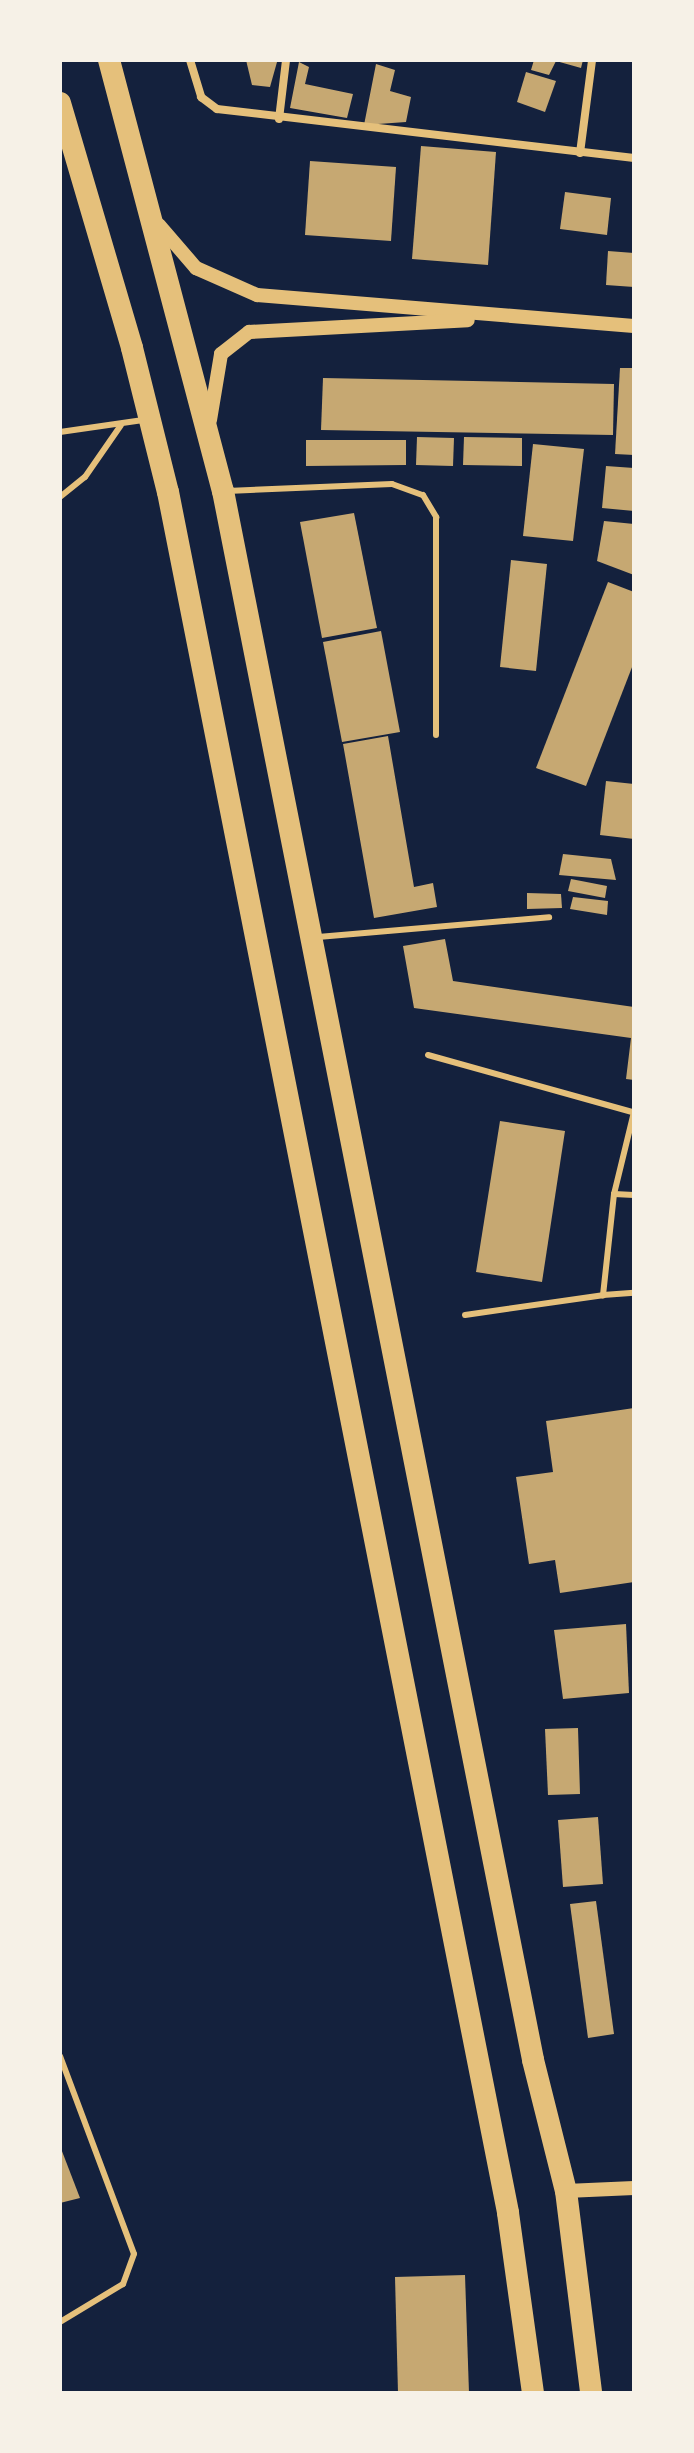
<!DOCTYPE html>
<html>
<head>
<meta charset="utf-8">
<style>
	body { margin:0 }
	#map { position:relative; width:694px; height:2453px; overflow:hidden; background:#14213d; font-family:Signika,sans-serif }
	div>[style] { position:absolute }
	.building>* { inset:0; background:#c6a872 }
	.service>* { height:6px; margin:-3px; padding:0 3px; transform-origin:3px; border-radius:3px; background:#e5c07b }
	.minor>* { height:8px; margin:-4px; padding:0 4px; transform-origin:4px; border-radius:4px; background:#e5c07b }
	.tertiary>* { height:14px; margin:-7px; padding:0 7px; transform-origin:7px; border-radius:7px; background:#e5c07b }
	.trunk>* { height:22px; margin:-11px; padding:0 11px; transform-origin:11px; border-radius:11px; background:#e5c07b }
	span { translate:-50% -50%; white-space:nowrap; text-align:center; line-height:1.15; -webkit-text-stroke:8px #f6f1e7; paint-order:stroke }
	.frame { position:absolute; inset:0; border:62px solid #f6f1e7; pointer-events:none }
</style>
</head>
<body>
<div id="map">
	<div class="building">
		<i style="clip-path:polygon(246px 60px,277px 62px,270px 87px,252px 85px)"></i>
		<i style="clip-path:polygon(534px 60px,583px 60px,581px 68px,556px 61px,549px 75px,531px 70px)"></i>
		<i style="clip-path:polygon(299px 62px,309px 67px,305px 84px,353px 94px,347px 118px,290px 108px)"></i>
		<i style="clip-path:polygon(376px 64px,395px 70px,390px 91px,411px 97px,406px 122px,364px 125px)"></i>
		<i style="clip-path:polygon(526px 72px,556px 81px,545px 112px,517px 102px)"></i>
		<i style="clip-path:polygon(421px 146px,496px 152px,488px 265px,412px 259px)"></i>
		<i style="clip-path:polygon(310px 161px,396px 167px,391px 241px,305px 235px)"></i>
		<i style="clip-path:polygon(565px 192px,611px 198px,607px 235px,560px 229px)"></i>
		<i style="clip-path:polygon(608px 251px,634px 253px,634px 287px,606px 285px)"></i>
		<i style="clip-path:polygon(620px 368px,634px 368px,634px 455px,615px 454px)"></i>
		<i style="clip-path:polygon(323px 378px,614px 384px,613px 435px,321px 430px)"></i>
		<i style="clip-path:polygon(417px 437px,454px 438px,453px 466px,416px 465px)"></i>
		<i style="clip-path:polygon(464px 437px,522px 438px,522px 466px,463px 465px)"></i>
		<i style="clip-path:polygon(306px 440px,406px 440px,406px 465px,306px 466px)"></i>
		<i style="clip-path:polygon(533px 444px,584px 449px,573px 541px,523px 536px)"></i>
		<i style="clip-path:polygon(606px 466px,634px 468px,634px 511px,602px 508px)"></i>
		<i style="clip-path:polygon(354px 513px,377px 628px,322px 638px,300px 522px)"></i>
		<i style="clip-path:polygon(604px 521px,634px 524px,634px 575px,597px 561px)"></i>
		<i style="clip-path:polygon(511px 560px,547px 564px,536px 671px,500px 667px)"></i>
		<i style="clip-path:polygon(608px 582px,634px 592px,634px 662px,586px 786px,536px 768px)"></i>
		<i style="clip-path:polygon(381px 631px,400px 732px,342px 742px,323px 642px)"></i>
		<i style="clip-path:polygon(388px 736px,414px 887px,433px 883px,437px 907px,374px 918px,343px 744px)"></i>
		<i style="clip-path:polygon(606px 781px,634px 784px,634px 839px,600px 835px)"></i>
		<i style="clip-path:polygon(563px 854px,611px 859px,616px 880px,559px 875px)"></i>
		<i style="clip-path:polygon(571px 879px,607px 886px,605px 898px,568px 891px)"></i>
		<i style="clip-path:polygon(527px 893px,561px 894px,562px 908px,527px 909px)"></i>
		<i style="clip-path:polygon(573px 897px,608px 901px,607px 915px,570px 909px)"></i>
		<i style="clip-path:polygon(445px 939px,453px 981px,634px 1007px,634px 1080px,626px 1079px,631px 1038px,414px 1008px,403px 946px)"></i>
		<i style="clip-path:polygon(500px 1121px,565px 1131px,542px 1282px,476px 1272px)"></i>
		<i style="clip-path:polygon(634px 1408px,634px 1582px,560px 1593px,555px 1560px,529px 1564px,516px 1477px,553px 1472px,546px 1421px)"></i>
		<i style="clip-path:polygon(626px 1624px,629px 1693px,563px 1699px,554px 1630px)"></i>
		<i style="clip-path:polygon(578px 1728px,580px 1794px,548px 1795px,545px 1729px)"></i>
		<i style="clip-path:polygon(598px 1817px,603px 1884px,563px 1887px,558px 1820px)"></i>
		<i style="clip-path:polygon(596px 1901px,614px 2034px,588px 2038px,570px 1904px)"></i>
		<i style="clip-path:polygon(60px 2146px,80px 2198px,60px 2203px)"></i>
		<i style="clip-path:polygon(465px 2275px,469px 2393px,398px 2393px,395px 2277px)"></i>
	</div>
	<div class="service">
		<i style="left:60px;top:432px;width:84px;rotate:-8.2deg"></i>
		<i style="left:227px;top:491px;width:165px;rotate:-2.4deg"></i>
		<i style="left:392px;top:484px;width:33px;rotate:20deg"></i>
		<i style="left:423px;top:495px;width:26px;rotate:59deg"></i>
		<i style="left:436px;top:517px;width:218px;rotate:90deg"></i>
		<i style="left:60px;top:497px;width:32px;rotate:-39deg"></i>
		<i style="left:85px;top:477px;width:63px;rotate:-55.3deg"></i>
		<i style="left:318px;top:937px;width:232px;rotate:-4.9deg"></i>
		<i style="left:428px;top:1055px;width:212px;rotate:15.6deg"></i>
		<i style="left:634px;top:1112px;width:84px;rotate:103.7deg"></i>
		<i style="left:614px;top:1194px;width:102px;rotate:96.2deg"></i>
		<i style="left:603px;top:1295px;width:31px;rotate:-4deg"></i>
		<i style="left:614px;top:1194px;width:20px;rotate:3deg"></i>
		<i style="left:465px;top:1315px;width:139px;rotate:-8.2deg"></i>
		<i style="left:60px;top:2056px;width:211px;rotate:69.5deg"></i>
		<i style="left:134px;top:2254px;width:32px;rotate:110deg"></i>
		<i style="left:123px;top:2284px;width:74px;rotate:148.9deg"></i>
	</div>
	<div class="minor">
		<i style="left:190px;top:60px;width:39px;rotate:73deg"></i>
		<i style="left:201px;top:97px;width:20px;rotate:37deg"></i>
		<i style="left:217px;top:109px;width:420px;rotate:6.7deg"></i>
		<i style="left:279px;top:119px;width:59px;rotate:-83.2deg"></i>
		<i style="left:580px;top:153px;width:94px;rotate:-82.6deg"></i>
	</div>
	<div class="tertiary">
		<i style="left:159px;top:225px;width:57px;rotate:49.3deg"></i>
		<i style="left:196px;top:268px;width:67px;rotate:23.9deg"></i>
		<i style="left:257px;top:295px;width:378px;rotate:4.7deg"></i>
		<i style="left:210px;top:420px;width:67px;rotate:-80.5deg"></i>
		<i style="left:221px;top:354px;width:36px;rotate:-38deg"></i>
		<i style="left:249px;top:332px;width:219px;rotate:-3.1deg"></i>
		<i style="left:566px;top:2191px;width:68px;rotate:-2.5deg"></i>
	</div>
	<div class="trunk">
		<i style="left:109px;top:60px;width:446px;rotate:75.2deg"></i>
		<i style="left:223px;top:491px;width:1599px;rotate:78.82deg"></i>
		<i style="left:533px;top:2060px;width:135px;rotate:75.9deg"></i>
		<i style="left:566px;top:2191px;width:204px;rotate:82.9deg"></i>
		<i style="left:60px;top:103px;width:255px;rotate:73.6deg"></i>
		<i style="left:132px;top:348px;width:148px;rotate:76deg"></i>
		<i style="left:168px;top:492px;width:1754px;rotate:78.82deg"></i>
		<i style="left:508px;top:2213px;width:182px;rotate:82.1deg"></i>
	</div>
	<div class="frame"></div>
</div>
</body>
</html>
